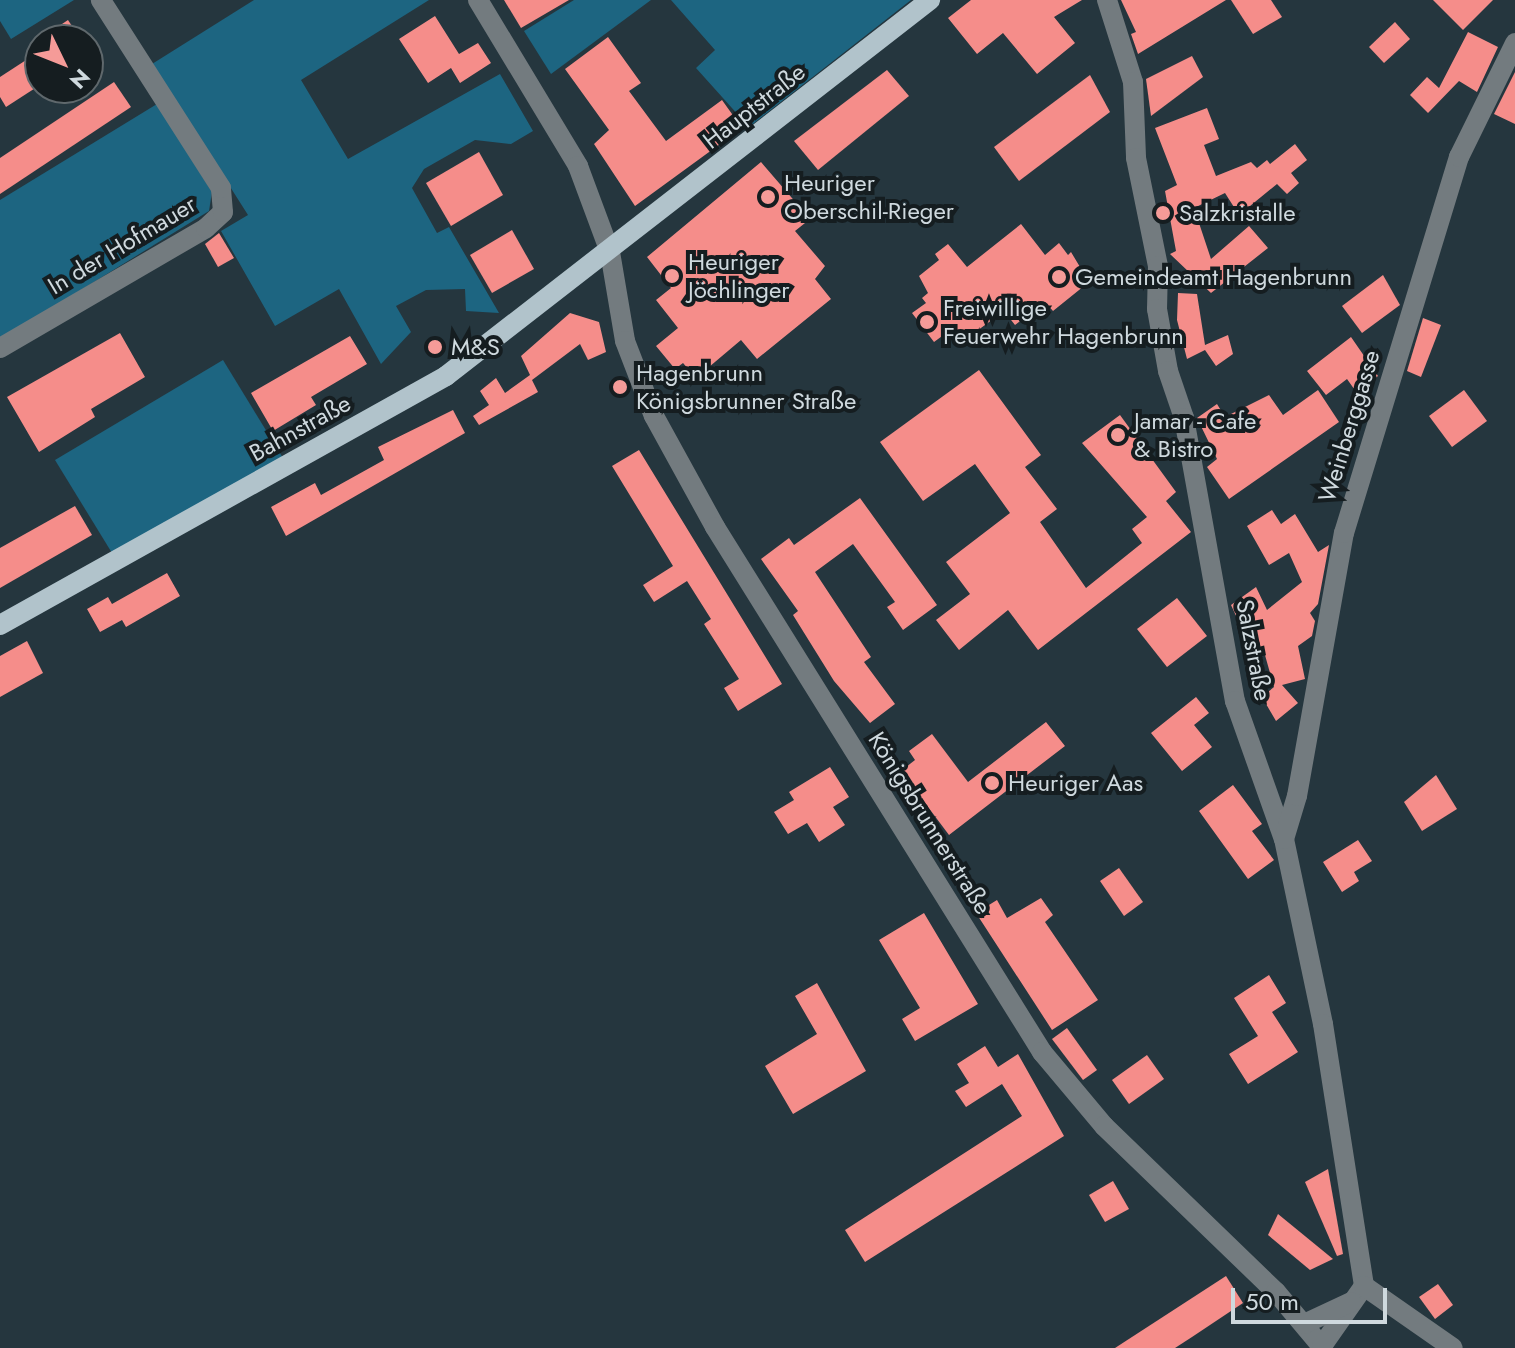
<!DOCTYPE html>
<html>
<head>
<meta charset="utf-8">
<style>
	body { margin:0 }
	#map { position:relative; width:1515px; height:1348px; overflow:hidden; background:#25363e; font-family:Jost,sans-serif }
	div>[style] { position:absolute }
	.green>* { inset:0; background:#1d6581 }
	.building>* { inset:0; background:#f58d8a }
	.minor>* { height:20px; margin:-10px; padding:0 10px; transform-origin:10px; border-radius:10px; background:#737b7f }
	.major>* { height:20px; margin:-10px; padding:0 10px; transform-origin:10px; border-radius:10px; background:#b1c3cb }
	.dots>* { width:22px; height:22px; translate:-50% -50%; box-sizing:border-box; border:4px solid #151d20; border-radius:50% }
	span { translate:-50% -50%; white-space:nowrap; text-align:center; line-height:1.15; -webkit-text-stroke:8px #151d20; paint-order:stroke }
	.street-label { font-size:24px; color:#cfd9de }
	.poi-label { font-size:24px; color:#cfd9de }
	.left { translate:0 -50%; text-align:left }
	.north { position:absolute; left:24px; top:24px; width:80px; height:80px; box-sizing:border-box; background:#151d20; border:2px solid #5f686c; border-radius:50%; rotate:133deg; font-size:22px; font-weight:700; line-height:32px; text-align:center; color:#cfd9de }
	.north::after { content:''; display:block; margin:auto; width:28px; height:36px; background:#f59b98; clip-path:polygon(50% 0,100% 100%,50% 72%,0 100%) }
	.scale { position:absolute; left:1231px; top:1288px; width:156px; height:36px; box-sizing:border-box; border:4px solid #cfd9de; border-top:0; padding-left:10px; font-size:24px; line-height:28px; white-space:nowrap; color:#cfd9de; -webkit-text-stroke:6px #151d20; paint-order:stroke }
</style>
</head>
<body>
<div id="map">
	<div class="green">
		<i style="clip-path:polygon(0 0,74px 0,11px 39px,0 21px)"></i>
		<i style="clip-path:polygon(254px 0,429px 0,301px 80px,348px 159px,500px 74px,533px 131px,511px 144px,475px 140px,424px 169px,412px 188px,437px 233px,449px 227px,499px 313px,466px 311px,465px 289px,426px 290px,396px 306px,411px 332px,381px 364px,339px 289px,275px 326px,221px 231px,248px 215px,152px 64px)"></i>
		<i style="clip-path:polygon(574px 0,651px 0,551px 74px,524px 31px)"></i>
		<i style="clip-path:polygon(671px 0,911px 0,749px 127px,696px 68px,715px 50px)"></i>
		<i style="clip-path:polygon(157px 104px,212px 192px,209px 211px,0 340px,0 200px)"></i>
		<i style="clip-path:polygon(223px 360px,283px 458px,112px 553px,55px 460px)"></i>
	</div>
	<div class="building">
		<i style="clip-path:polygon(504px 0,569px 0,521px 28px)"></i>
		<i style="clip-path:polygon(971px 0,1082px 0,1054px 17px,1075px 43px,1037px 74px,1003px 33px,977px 54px,948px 18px)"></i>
		<i style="clip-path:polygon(1121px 0,1226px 0,1138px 54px,1131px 34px,1136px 32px)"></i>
		<i style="clip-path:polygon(1231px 0,1271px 0,1282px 17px,1253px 34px)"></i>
		<i style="clip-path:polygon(1433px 0,1493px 0,1463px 30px)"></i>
		<i style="clip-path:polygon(435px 16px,459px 54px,478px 43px,491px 63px,460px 83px,451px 68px,428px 83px,399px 39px)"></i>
		<i style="clip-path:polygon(68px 20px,81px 40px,38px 40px)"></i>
		<i style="clip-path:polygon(1395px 22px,1410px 39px,1384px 63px,1369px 47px)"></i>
		<i style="clip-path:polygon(1468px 32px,1498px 47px,1477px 92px,1459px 81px,1428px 113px,1410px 95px,1427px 77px,1439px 88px)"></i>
		<i style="clip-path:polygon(608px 37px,641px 83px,629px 91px,666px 141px,722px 100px,742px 128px,635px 206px,594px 144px,609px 130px,565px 69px)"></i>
		<i style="clip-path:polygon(40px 51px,40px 85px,6px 107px,0 97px,0 77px)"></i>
		<i style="clip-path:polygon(1192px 56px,1203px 77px,1151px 116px,1146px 79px)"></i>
		<i style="clip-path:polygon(887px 70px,909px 96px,818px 170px,794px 141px)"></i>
		<i style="clip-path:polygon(1515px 72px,1515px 124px,1494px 114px)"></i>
		<i style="clip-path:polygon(1090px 75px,1110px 112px,1019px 181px,994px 147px)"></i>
		<i style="clip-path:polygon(114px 82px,131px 107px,0 194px,0 158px)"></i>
		<i style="clip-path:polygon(1207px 108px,1219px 139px,1204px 145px,1216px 176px,1251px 162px,1257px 168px,1267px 160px,1270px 164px,1295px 144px,1307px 160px,1291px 173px,1299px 183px,1287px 194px,1277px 184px,1239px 215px,1225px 193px,1194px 208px,1211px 259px,1249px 226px,1268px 248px,1211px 293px,1170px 254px,1176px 251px,1165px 191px,1177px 185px,1155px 128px)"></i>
		<i style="clip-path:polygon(479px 152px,503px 195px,451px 226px,426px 183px)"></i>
		<i style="clip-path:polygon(761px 162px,810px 219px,795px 231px,825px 266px,815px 279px,831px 299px,757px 359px,741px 340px,696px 378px,683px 363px,675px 369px,656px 346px,678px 328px,656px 300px,671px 288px,647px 257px)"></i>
		<i style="clip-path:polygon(1021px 224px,1045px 255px,1059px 243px,1068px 255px,1071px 252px,1089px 282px,1053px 311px,1045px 302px,1015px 325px,1004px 311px,966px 339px,959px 330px,953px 335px,949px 331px,934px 342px,912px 313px,926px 303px,922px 298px,928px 293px,919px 276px,939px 260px,935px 254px,948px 244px,967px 267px)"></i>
		<i style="clip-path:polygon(512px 230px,534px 269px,492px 293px,470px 255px)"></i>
		<i style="clip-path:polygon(219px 233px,234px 258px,218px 267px,205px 244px)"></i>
		<i style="clip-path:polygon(1383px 275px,1400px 305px,1362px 333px,1342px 306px)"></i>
		<i style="clip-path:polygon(1178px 293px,1197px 294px,1205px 345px,1228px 335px,1233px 354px,1216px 366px,1205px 350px,1187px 359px,1177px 320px)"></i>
		<i style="clip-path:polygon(570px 313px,599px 322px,606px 352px,588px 360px,580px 344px,532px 380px,538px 392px,479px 425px,473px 416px,489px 405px,480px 391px,496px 378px,505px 393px,530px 375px,521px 356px)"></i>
		<i style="clip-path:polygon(1423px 318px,1441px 325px,1421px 377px,1407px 371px)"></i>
		<i style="clip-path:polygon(120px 333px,145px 377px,91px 409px,95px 417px,39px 452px,7px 397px)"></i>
		<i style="clip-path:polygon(350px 336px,367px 364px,311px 397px,316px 405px,273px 431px,251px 393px)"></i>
		<i style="clip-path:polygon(1351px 337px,1378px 376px,1357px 393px,1347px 379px,1326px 395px,1307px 371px)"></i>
		<i style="clip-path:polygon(979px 370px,1041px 455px,1025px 467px,1057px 509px,1040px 522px,1086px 588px,1142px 543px,1132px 529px,1147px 517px,1082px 443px,1120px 415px,1176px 492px,1166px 501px,1191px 532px,1038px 650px,1008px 610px,959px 650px,936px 620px,970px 594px,946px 562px,1010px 513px,975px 464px,923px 501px,880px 442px)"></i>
		<i style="clip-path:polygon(1318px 390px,1339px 422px,1229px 499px,1207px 467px,1217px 459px,1197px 418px,1217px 404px,1225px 417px,1269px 395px,1283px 415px)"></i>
		<i style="clip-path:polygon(1464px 390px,1487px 421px,1452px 447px,1429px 416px)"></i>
		<i style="clip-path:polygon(453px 410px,465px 433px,286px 536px,271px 507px,315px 483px,321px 495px,384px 460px,378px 447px)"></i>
		<i style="clip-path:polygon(639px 450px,782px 684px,738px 711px,724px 688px,739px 679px,704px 624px,711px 619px,687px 581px,654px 602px,643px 585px,673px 566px,612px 466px)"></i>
		<i style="clip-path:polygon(860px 498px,937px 605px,903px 630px,887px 607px,895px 602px,853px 544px,815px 572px,871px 657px,864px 662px,895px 704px,870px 723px,834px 681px,793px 615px,798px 611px,761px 559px,789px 538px,794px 545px)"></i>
		<i style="clip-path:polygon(75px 506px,92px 535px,0 588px,0 548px)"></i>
		<i style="clip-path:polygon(1272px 510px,1281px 524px,1295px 514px,1318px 552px,1329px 545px,1318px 604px,1310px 613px,1315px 621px,1312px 636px,1298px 646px,1305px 679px,1282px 685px,1298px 703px,1276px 721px,1262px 697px,1274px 687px,1263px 648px,1254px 655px,1231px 605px,1256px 587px,1267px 610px,1302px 582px,1289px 553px,1269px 565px,1247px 526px)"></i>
		<i style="clip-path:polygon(167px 573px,180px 596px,126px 627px,122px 620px,100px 632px,87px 609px,108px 597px,112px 604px)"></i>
		<i style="clip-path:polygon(1177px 598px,1207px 636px,1167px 667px,1137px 629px)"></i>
		<i style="clip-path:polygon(27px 641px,43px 673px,0 697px,0 656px)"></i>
		<i style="clip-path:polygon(1196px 697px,1209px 713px,1194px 725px,1212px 747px,1182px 771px,1151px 733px)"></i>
		<i style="clip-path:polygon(1046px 722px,1065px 746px,949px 835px,901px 771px,915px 760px,909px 751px,932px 734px,968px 782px)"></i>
		<i style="clip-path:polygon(830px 767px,849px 797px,833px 807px,845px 825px,819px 842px,807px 823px,788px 834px,774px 812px,794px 800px,789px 792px)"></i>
		<i style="clip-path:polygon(1436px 775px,1457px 809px,1422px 831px,1404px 802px)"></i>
		<i style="clip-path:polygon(1233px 785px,1262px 824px,1252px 831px,1274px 860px,1248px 879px,1199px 811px)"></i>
		<i style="clip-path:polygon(1358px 840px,1372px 861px,1354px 872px,1359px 881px,1342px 892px,1323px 862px)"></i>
		<i style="clip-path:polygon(1119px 868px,1143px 902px,1124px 916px,1100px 881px)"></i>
		<i style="clip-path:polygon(1041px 898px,1053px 915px,1045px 922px,1098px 1000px,1052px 1030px,976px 913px,997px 900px,1007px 918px)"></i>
		<i style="clip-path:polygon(924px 913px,978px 1004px,915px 1041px,902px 1019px,920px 1008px,879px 940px)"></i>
		<i style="clip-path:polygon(1269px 975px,1286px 1003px,1272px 1012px,1298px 1052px,1248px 1084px,1229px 1054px,1258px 1036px,1234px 998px)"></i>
		<i style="clip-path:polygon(817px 983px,866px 1071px,793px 1114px,765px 1066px,817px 1034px,795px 996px)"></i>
		<i style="clip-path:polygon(1067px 1028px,1097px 1070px,1083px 1080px,1052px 1039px)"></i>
		<i style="clip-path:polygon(985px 1046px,998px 1067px,1018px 1054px,1064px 1136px,865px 1262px,845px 1230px,1022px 1116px,1002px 1084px,966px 1107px,955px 1091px,969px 1083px,957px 1064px)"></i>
		<i style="clip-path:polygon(1147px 1055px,1164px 1079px,1129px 1104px,1112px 1080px)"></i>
		<i style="clip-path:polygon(1328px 1169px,1343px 1254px,1337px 1256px,1305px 1182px)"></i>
		<i style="clip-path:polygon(1113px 1181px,1129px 1209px,1105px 1222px,1089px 1195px)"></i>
		<i style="clip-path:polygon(1278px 1214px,1333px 1259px,1310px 1270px,1268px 1235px)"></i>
		<i style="clip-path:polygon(1226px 1276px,1243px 1303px,1192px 1337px,1175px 1348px,1115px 1348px)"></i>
		<i style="clip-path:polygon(1438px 1284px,1453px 1305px,1435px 1319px,1419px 1297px)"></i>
	</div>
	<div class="minor">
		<i style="left:478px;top:0;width:194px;rotate:58.9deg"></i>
		<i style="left:578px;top:166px;width:92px;rotate:69.6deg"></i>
		<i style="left:610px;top:252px;width:90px;rotate:80.4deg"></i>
		<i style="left:625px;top:341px;width:80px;rotate:68.9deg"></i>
		<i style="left:654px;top:416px;width:127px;rotate:61.2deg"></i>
		<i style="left:715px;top:527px;width:619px;rotate:58.08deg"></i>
		<i style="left:1042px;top:1052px;width:97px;rotate:50deg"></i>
		<i style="left:1104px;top:1126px;width:239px;rotate:44deg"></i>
		<i style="left:1276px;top:1292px;width:73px;rotate:50deg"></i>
		<i style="left:1107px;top:0;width:86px;rotate:72.4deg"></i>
		<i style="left:1133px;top:82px;width:76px;rotate:87.7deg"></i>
		<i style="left:1136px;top:158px;width:110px;rotate:78.5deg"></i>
		<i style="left:1158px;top:266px;width:43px;rotate:91.3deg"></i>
		<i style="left:1157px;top:309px;width:63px;rotate:79.9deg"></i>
		<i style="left:1168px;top:371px;width:50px;rotate:71.2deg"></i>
		<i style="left:1184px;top:418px;width:288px;rotate:79.8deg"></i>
		<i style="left:1235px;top:701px;width:146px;rotate:70.5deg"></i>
		<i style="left:1284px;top:839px;width:189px;rotate:78.1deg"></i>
		<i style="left:1323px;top:1024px;width:265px;rotate:81.1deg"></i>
		<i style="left:1364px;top:1286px;width:73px;rotate:125deg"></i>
		<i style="left:0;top:348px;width:238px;rotate:-30.2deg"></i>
		<i style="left:206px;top:228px;width:23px;rotate:-43deg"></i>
		<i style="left:223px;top:212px;width:24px;rotate:-95deg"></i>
		<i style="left:221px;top:188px;width:223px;rotate:-122.6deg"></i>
		<i style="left:1284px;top:839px;width:45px;rotate:-73.2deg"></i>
		<i style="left:1297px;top:796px;width:267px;rotate:-79.9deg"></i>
		<i style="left:1344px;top:533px;width:393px;rotate:-73deg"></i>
		<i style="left:1459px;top:157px;width:127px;rotate:-63.8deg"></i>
		<i style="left:1364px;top:1286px;width:108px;rotate:34.9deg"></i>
		<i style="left:1304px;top:1324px;width:52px;rotate:-25.1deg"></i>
	</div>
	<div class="major">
		<i style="left:0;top:625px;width:511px;rotate:-29.17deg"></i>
		<i style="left:446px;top:376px;width:613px;rotate:-37.84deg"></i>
	</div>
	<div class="dots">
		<i style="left:768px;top:197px;background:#f59b98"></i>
		<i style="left:1163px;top:213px;background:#f59b98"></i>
		<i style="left:672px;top:276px;background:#f59b98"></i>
		<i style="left:1059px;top:277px;background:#f59b98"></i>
		<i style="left:927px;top:322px;background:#f59b98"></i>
		<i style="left:435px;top:347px;background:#f59b98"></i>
		<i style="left:620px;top:387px;background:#f59b98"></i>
		<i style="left:1118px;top:435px;background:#f59b98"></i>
		<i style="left:992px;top:783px;background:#f59b98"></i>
	</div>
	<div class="street-label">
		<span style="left:754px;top:106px;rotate:-38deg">Hauptstraße</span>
		<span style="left:122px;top:245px;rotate:-31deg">In der Hofmauer</span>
		<span style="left:1349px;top:426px;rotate:-73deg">Weinberggasse</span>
		<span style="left:300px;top:428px;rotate:-29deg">Bahnstraße</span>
		<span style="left:1254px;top:650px;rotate:79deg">Salzstraße</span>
		<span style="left:930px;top:823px;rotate:58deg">Königsbrunnerstraße</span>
	</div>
	<div class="poi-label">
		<span class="left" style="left:784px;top:197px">Heuriger<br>Oberschil-Rieger</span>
		<span class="left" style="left:1179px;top:213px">Salzkristalle</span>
		<span class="left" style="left:688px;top:276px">Heuriger<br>Jöchlinger</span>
		<span class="left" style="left:1075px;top:277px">Gemeindeamt Hagenbrunn</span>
		<span class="left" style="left:943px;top:322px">Freiwillige<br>Feuerwehr Hagenbrunn</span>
		<span class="left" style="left:451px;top:347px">M&amp;S</span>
		<span class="left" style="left:636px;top:387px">Hagenbrunn<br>Königsbrunner Straße</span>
		<span class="left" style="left:1134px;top:435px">Jamar - Cafe<br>&amp; Bistro</span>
		<span class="left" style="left:1008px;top:783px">Heuriger Aas</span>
	</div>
	<div class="north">N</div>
	<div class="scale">50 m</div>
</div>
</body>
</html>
